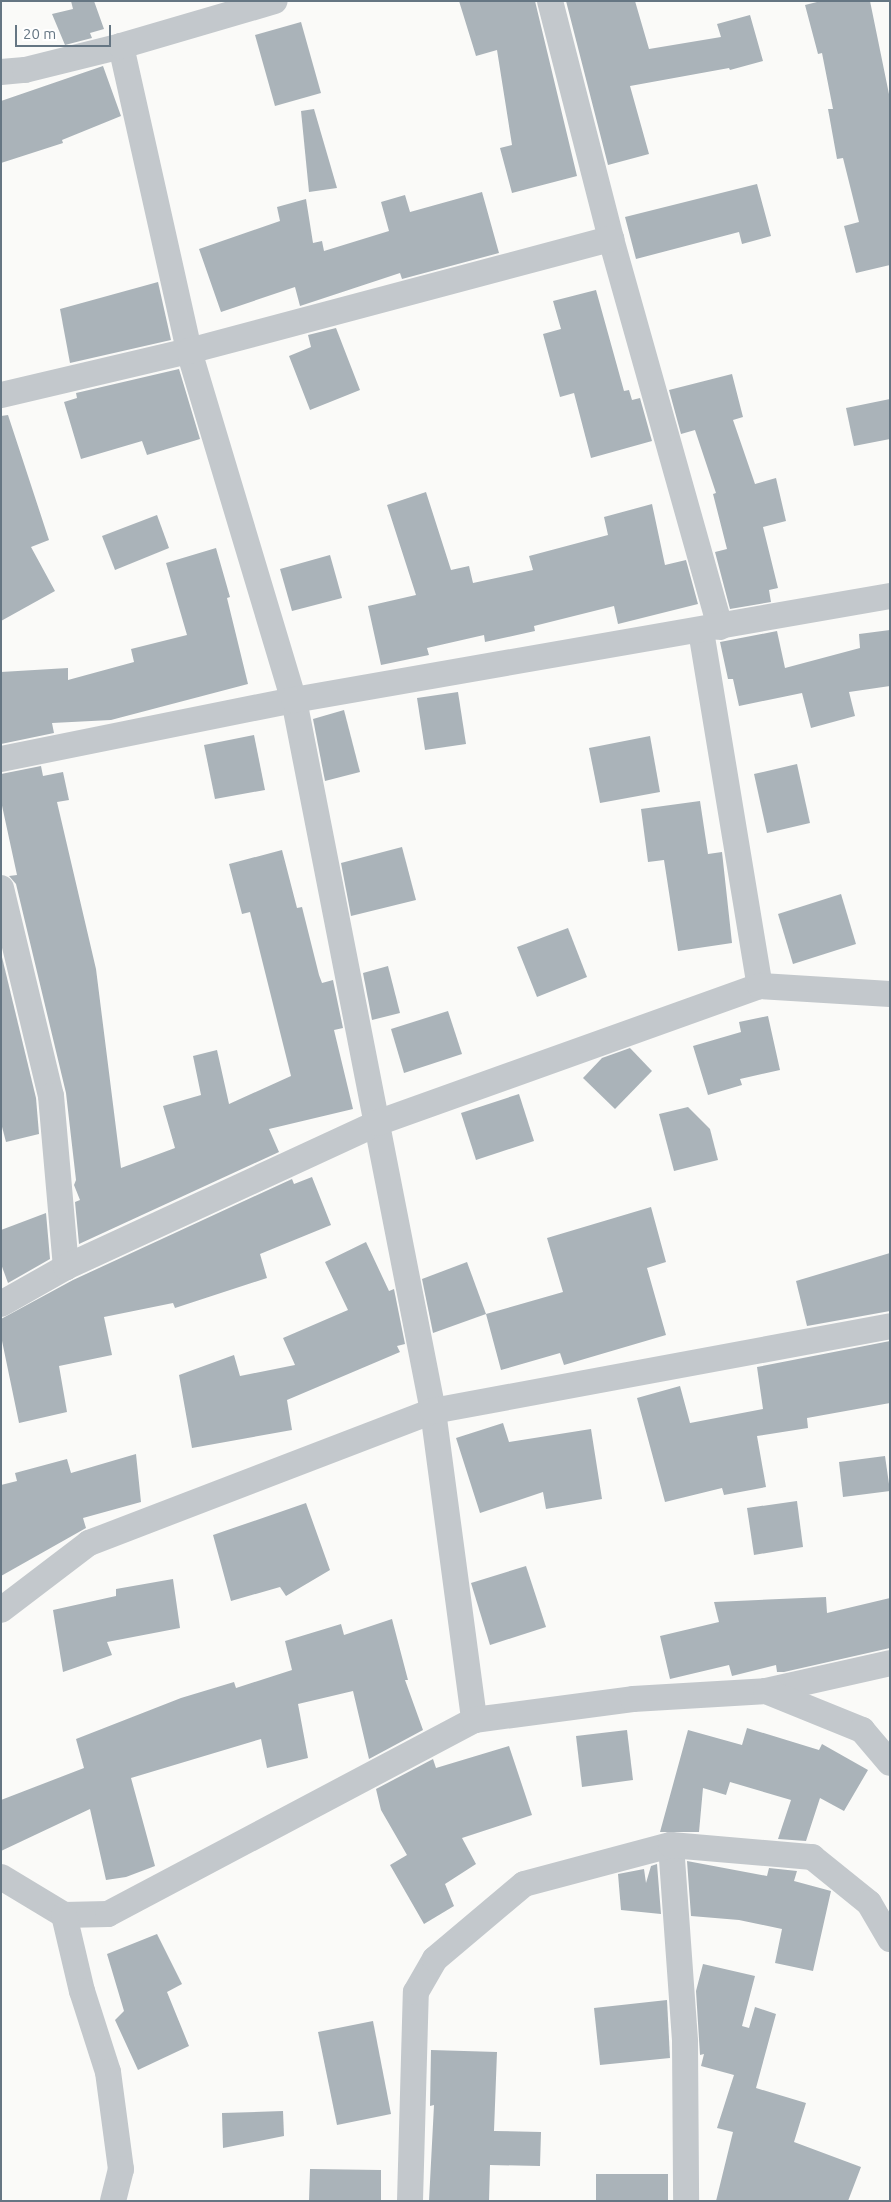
<!DOCTYPE html>
<html>
<head>
<meta charset="utf-8">
<style>
	body { margin:0 }
	#map { position:relative; width:891px; height:2202px; overflow:hidden; background:#fafaf8; font-family:Ubuntu,sans-serif }
	div>[style] { position:absolute }
	.building>* { inset:0; background:#aab3b9 }
	.minor>* { height:26px; margin:-13px; padding:0 13px; transform-origin:13px; border-radius:13px; background:#c3c8cc }
	span { translate:-50% -50%; white-space:nowrap; text-align:center; line-height:1.15; -webkit-text-stroke:5px #fff; paint-order:stroke }
	.frame { position:absolute; inset:0; border:2px solid #657683; pointer-events:none }
	.scale { position:absolute; left:15px; top:25px; width:96px; height:22px; box-sizing:border-box; border:2px solid #657683; border-top:0; padding-left:6px; font-size:15px; line-height:18px; white-space:nowrap; color:#657683; -webkit-text-stroke:4px #fff; paint-order:stroke }
</style>
</head>
<body>
<div id="map">
	<div class="building">
		<i style="clip-path:polygon(71px 1px,94px 1px,104px 29px,90px 33px,92px 38px,65px 45px,52px 14px,73px 9px)"></i>
		<i style="clip-path:polygon(459px 1px,535px 1px,577px 176px,512px 193px,500px 148px,512px 145px,497px 50px,476px 56px)"></i>
		<i style="clip-path:polygon(566px 1px,635px 1px,649px 49px,721px 37px,717px 24px,750px 15px,763px 61px,730px 70px,729px 68px,630px 86px,649px 154px,608px 165px)"></i>
		<i style="clip-path:polygon(821px 1px,870px 1px,890px 99px,890px 265px,856px 273px,844px 226px,859px 222px,843px 158px,837px 159px,828px 109px,833px 109px,822px 53px,818px 54px,805px 5px)"></i>
		<i style="clip-path:polygon(301px 22px,321px 93px,275px 106px,255px 35px)"></i>
		<i style="clip-path:polygon(103px 66px,121px 116px,62px 140px,63px 143px,1px 163px,1px 101px)"></i>
		<i style="clip-path:polygon(314px 109px,337px 188px,309px 192px,301px 111px)"></i>
		<i style="clip-path:polygon(757px 184px,771px 236px,742px 244px,739px 232px,636px 259px,625px 217px)"></i>
		<i style="clip-path:polygon(482px 192px,499px 253px,402px 279px,400px 273px,300px 306px,295px 287px,221px 312px,199px 249px,280px 221px,277px 207px,306px 199px,313px 243px,322px 241px,324px 251px,389px 231px,381px 202px,405px 195px,410px 212px)"></i>
		<i style="clip-path:polygon(158px 282px,171px 340px,70px 363px,60px 309px)"></i>
		<i style="clip-path:polygon(596px 290px,624px 391px,629px 390px,632px 400px,640px 398px,652px 441px,591px 458px,574px 393px,560px 397px,543px 334px,561px 329px,553px 301px)"></i>
		<i style="clip-path:polygon(336px 328px,360px 390px,310px 410px,289px 356px,311px 347px,308px 335px)"></i>
		<i style="clip-path:polygon(179px 369px,200px 439px,147px 455px,142px 441px,81px 459px,64px 402px,77px 398px,76px 393px)"></i>
		<i style="clip-path:polygon(732px 374px,743px 417px,733px 420px,755px 484px,776px 478px,786px 521px,763px 527px,778px 588px,769px 590px,771px 602px,730px 609px,715px 552px,727px 549px,713px 494px,716px 493px,695px 430px,681px 434px,669px 390px)"></i>
		<i style="clip-path:polygon(890px 399px,890px 439px,854px 446px,846px 408px)"></i>
		<i style="clip-path:polygon(8px 415px,49px 540px,31px 547px,55px 591px,1px 621px,1px 416px)"></i>
		<i style="clip-path:polygon(426px 492px,451px 570px,469px 566px,473px 583px,533px 570px,529px 556px,608px 535px,604px 517px,652px 504px,665px 565px,686px 560px,698px 604px,618px 624px,614px 606px,534px 626px,535px 631px,485px 642px,484px 635px,427px 648px,429px 655px,381px 665px,368px 606px,416px 595px,387px 505px)"></i>
		<i style="clip-path:polygon(157px 515px,169px 548px,115px 570px,102px 536px)"></i>
		<i style="clip-path:polygon(216px 548px,230px 597px,227px 598px,248px 684px,111px 720px,52px 723px,54px 733px,1px 744px,1px 672px,68px 668px,68px 680px,134px 662px,131px 649px,187px 635px,166px 563px)"></i>
		<i style="clip-path:polygon(330px 555px,342px 598px,292px 611px,280px 569px)"></i>
		<i style="clip-path:polygon(890px 630px,890px 686px,849px 692px,855px 716px,811px 728px,802px 693px,739px 706px,733px 679px,728px 679px,720px 642px,777px 631px,785px 668px,860px 648px,859px 634px)"></i>
		<i style="clip-path:polygon(458px 692px,466px 744px,425px 750px,417px 698px)"></i>
		<i style="clip-path:polygon(344px 710px,360px 772px,325px 781px,313px 719px)"></i>
		<i style="clip-path:polygon(254px 735px,265px 790px,215px 799px,204px 745px)"></i>
		<i style="clip-path:polygon(650px 736px,660px 792px,600px 803px,589px 748px)"></i>
		<i style="clip-path:polygon(797px 764px,810px 823px,767px 833px,754px 774px)"></i>
		<i style="clip-path:polygon(41px 766px,43px 776px,63px 772px,69px 800px,57px 802px,96px 969px,121px 1168px,175px 1148px,163px 1106px,201px 1095px,193px 1056px,217px 1050px,229px 1104px,291px 1076px,250px 912px,242px 914px,229px 864px,282px 850px,297px 908px,302px 907px,319px 975px,322px 983px,333px 980px,343px 1028px,334px 1030px,353px 1109px,269px 1129px,279px 1152px,79px 1244px,75px 1202px,80px 1200px,74px 1185px,76px 1180px,66px 1093px,16px 884px,9px 876px,17px 875px,1px 801px,1px 774px)"></i>
		<i style="clip-path:polygon(700px 801px,708px 854px,722px 852px,732px 943px,678px 951px,664px 860px,648px 862px,641px 809px)"></i>
		<i style="clip-path:polygon(402px 847px,416px 900px,351px 916px,341px 863px)"></i>
		<i style="clip-path:polygon(841px 894px,856px 944px,793px 964px,778px 914px)"></i>
		<i style="clip-path:polygon(568px 928px,587px 977px,537px 997px,517px 947px)"></i>
		<i style="clip-path:polygon(1px 953px,36px 1098px,39px 1134px,6px 1142px,1px 1123px)"></i>
		<i style="clip-path:polygon(388px 966px,400px 1013px,372px 1020px,363px 973px)"></i>
		<i style="clip-path:polygon(448px 1011px,462px 1054px,404px 1073px,391px 1029px)"></i>
		<i style="clip-path:polygon(768px 1016px,780px 1070px,740px 1079px,742px 1085px,708px 1095px,693px 1046px,741px 1032px,739px 1022px)"></i>
		<i style="clip-path:polygon(630px 1048px,652px 1071px,615px 1109px,583px 1078px,602px 1058px)"></i>
		<i style="clip-path:polygon(519px 1094px,534px 1141px,476px 1160px,461px 1113px)"></i>
		<i style="clip-path:polygon(688px 1107px,710px 1129px,718px 1160px,674px 1171px,659px 1114px)"></i>
		<i style="clip-path:polygon(312px 1177px,331px 1225px,260px 1254px,267px 1278px,175px 1308px,173px 1303px,104px 1317px,112px 1355px,59px 1366px,67px 1412px,19px 1423px,1px 1336px,1px 1319px,73px 1280px,292px 1179px,294px 1184px)"></i>
		<i style="clip-path:polygon(651px 1207px,666px 1262px,647px 1268px,666px 1335px,564px 1365px,560px 1353px,501px 1370px,486px 1314px,563px 1292px,547px 1238px)"></i>
		<i style="clip-path:polygon(46px 1213px,50px 1259px,8px 1283px,1px 1264px,1px 1230px)"></i>
		<i style="clip-path:polygon(366px 1242px,389px 1291px,394px 1289px,405px 1344px,397px 1346px,400px 1352px,287px 1400px,292px 1430px,192px 1448px,179px 1375px,234px 1355px,240px 1376px,295px 1365px,283px 1338px,348px 1310px,325px 1262px)"></i>
		<i style="clip-path:polygon(890px 1253px,890px 1311px,807px 1326px,796px 1281px)"></i>
		<i style="clip-path:polygon(467px 1262px,486px 1314px,433px 1333px,422px 1279px)"></i>
		<i style="clip-path:polygon(890px 1341px,890px 1403px,807px 1418px,808px 1428px,757px 1436px,766px 1487px,724px 1495px,722px 1488px,665px 1502px,637px 1398px,680px 1386px,690px 1423px,763px 1409px,757px 1367px)"></i>
		<i style="clip-path:polygon(503px 1423px,509px 1442px,591px 1429px,602px 1499px,546px 1509px,543px 1492px,480px 1513px,456px 1438px)"></i>
		<i style="clip-path:polygon(136px 1454px,141px 1502px,83px 1518px,86px 1528px,1px 1576px,1px 1485px,17px 1481px,15px 1473px,67px 1459px,71px 1473px)"></i>
		<i style="clip-path:polygon(885px 1456px,890px 1491px,843px 1497px,839px 1462px)"></i>
		<i style="clip-path:polygon(797px 1501px,803px 1547px,754px 1555px,747px 1508px)"></i>
		<i style="clip-path:polygon(306px 1503px,330px 1570px,286px 1596px,280px 1587px,231px 1601px,213px 1535px)"></i>
		<i style="clip-path:polygon(526px 1566px,546px 1627px,490px 1645px,471px 1583px)"></i>
		<i style="clip-path:polygon(173px 1579px,180px 1628px,107px 1642px,112px 1655px,63px 1672px,53px 1610px,116px 1596px,116px 1589px)"></i>
		<i style="clip-path:polygon(826px 1597px,827px 1613px,890px 1598px,890px 1648px,784px 1672px,777px 1672px,776px 1665px,732px 1676px,729px 1665px,670px 1679px,660px 1636px,719px 1622px,714px 1602px)"></i>
		<i style="clip-path:polygon(392px 1619px,408px 1680px,405px 1680px,423px 1730px,369px 1759px,353px 1691px,298px 1704px,308px 1758px,267px 1768px,261px 1739px,131px 1778px,155px 1866px,126px 1877px,106px 1880px,90px 1809px,1px 1851px,1px 1800px,84px 1768px,76px 1739px,181px 1698px,234px 1682px,236px 1688px,292px 1670px,285px 1641px,341px 1624px,344px 1635px)"></i>
		<i style="clip-path:polygon(747px 1728px,819px 1750px,822px 1744px,868px 1770px,844px 1811px,820px 1798px,806px 1841px,778px 1839px,791px 1800px,730px 1782px,726px 1795px,703px 1788px,699px 1832px,660px 1832px,688px 1730px,742px 1745px)"></i>
		<i style="clip-path:polygon(627px 1730px,633px 1780px,582px 1787px,576px 1736px)"></i>
		<i style="clip-path:polygon(509px 1746px,532px 1815px,462px 1838px,476px 1864px,445px 1884px,454px 1906px,424px 1924px,390px 1865px,407px 1855px,381px 1810px,376px 1789px,433px 1759px,436px 1768px)"></i>
		<i style="clip-path:polygon(687px 1861px,767px 1876px,769px 1868px,797px 1871px,794px 1881px,831px 1891px,813px 1971px,775px 1963px,782px 1929px,739px 1920px,691px 1916px)"></i>
		<i style="clip-path:polygon(657px 1864px,661px 1914px,621px 1910px,618px 1874px,644px 1869px,646px 1883px,651px 1866px)"></i>
		<i style="clip-path:polygon(157px 1934px,182px 1984px,167px 1992px,189px 2046px,138px 2070px,115px 2020px,124px 2011px,107px 1954px)"></i>
		<i style="clip-path:polygon(703px 1964px,755px 1976px,742px 2026px,749px 2028px,755px 2007px,776px 2014px,756px 2088px,806px 2103px,794px 2142px,861px 2167px,848px 2201px,716px 2201px,733px 2132px,717px 2128px,734px 2075px,701px 2066px,704px 2054px,700px 2055px,696px 1991px)"></i>
		<i style="clip-path:polygon(667px 2000px,670px 2058px,600px 2065px,594px 2008px)"></i>
		<i style="clip-path:polygon(373px 2021px,391px 2114px,337px 2125px,318px 2032px)"></i>
		<i style="clip-path:polygon(431px 2050px,497px 2052px,494px 2131px,541px 2132px,540px 2166px,490px 2165px,489px 2201px,429px 2201px,434px 2105px,430px 2106px)"></i>
		<i style="clip-path:polygon(283px 2111px,284px 2136px,223px 2148px,222px 2113px)"></i>
		<i style="clip-path:polygon(310px 2169px,381px 2170px,381px 2201px,309px 2201px)"></i>
		<i style="clip-path:polygon(596px 2174px,668px 2174px,668px 2201px,596px 2201px)"></i>
	</div>
	<div class="minor">
		<i style="left:550px;top:1px;width:246px;rotate:75.6deg"></i>
		<i style="left:611px;top:239px;width:403px;rotate:74.3deg"></i>
		<i style="left:121px;top:46px;width:312px;rotate:77.4deg"></i>
		<i style="left:189px;top:351px;width:364px;rotate:73.3deg"></i>
		<i style="left:294px;top:700px;width:724px;rotate:78.94deg"></i>
		<i style="left:433px;top:1411px;width:312px;rotate:82.4deg"></i>
		<i style="left:1px;top:72px;width:24px;rotate:-5deg"></i>
		<i style="left:25px;top:70px;width:99px;rotate:-14deg"></i>
		<i style="left:121px;top:46px;width:160px;rotate:-16.3deg"></i>
		<i style="left:1px;top:395px;width:193px;rotate:-13.2deg"></i>
		<i style="left:189px;top:351px;width:437px;rotate:-14.9deg"></i>
		<i style="left:701px;top:631px;width:360px;rotate:80.6deg"></i>
		<i style="left:1px;top:759px;width:299px;rotate:-11.4deg"></i>
		<i style="left:294px;top:700px;width:605px;rotate:-9.9deg"></i>
		<i style="left:1px;top:888px;width:214px;rotate:76.5deg"></i>
		<i style="left:51px;top:1096px;width:172px;rotate:85deg"></i>
		<i style="left:1px;top:1304px;width:75px;rotate:-29.6deg"></i>
		<i style="left:66px;top:1267px;width:343px;rotate:-24.8deg"></i>
		<i style="left:377px;top:1123px;width:407px;rotate:-19.7deg"></i>
		<i style="left:760px;top:986px;width:130px;rotate:3.5deg"></i>
		<i style="left:1px;top:1610px;width:111px;rotate:-37.3deg"></i>
		<i style="left:89px;top:1543px;width:368px;rotate:-21deg"></i>
		<i style="left:433px;top:1411px;width:465px;rotate:-10.5deg"></i>
		<i style="left:766px;top:1691px;width:127px;rotate:-12.7deg"></i>
		<i style="left:671px;top:1845px;width:197px;rotate:85.9deg"></i>
		<i style="left:685px;top:2042px;width:159px;rotate:89.6deg"></i>
		<i style="left:1px;top:1877px;width:74px;rotate:31.1deg"></i>
		<i style="left:64px;top:1915px;width:44px;rotate:-1.3deg"></i>
		<i style="left:108px;top:1914px;width:414px;rotate:-27.9deg"></i>
		<i style="left:474px;top:1720px;width:160px;rotate:-7.5deg"></i>
		<i style="left:633px;top:1699px;width:133px;rotate:-3.4deg"></i>
		<i style="left:766px;top:1691px;width:104px;rotate:22.1deg"></i>
		<i style="left:862px;top:1730px;width:43px;rotate:49.7deg"></i>
		<i style="left:64px;top:1915px;width:78px;rotate:76.7deg"></i>
		<i style="left:82px;top:1991px;width:85px;rotate:72.2deg"></i>
		<i style="left:108px;top:2072px;width:98px;rotate:82.4deg"></i>
		<i style="left:121px;top:2169px;width:33px;rotate:104deg"></i>
		<i style="left:410px;top:2201px;width:209px;rotate:-88.4deg"></i>
		<i style="left:416px;top:1992px;width:38px;rotate:-60deg"></i>
		<i style="left:435px;top:1959px;width:116px;rotate:-40.1deg"></i>
		<i style="left:524px;top:1884px;width:152px;rotate:-14.9deg"></i>
		<i style="left:671px;top:1845px;width:142px;rotate:4.9deg"></i>
		<i style="left:812px;top:1857px;width:73px;rotate:38.9deg"></i>
		<i style="left:869px;top:1903px;width:42px;rotate:59.7deg"></i>
	</div>
	<div class="frame"></div>
	<div class="scale">20 m</div>
</div>
</body>
</html>
